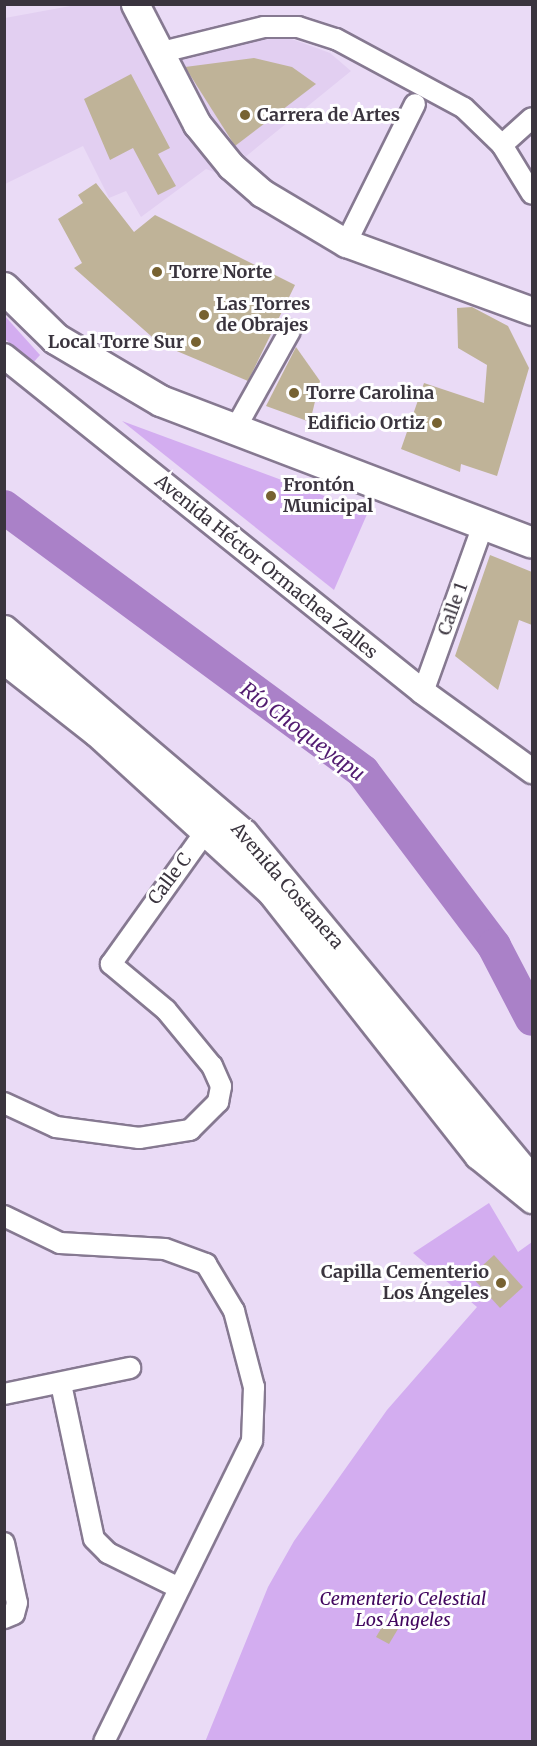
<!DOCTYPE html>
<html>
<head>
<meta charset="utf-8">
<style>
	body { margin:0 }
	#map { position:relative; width:537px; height:1746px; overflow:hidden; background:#eadbf6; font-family:Merriweather,serif }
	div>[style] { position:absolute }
	.built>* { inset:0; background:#e2cff1 }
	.green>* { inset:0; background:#d3adf0 }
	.river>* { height:34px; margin:-17px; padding:0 17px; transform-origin:17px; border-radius:17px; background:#aa81c8 }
	.building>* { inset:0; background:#bfb398 }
	.roads { filter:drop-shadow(2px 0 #867991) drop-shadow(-2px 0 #867991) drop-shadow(0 2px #867991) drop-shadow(0 -2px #867991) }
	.minor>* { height:20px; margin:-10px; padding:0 10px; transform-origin:10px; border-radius:10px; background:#fff }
	.tertiary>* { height:24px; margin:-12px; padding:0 12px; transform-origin:12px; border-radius:12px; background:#fff }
	.secondary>* { height:27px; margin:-13.5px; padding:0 13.5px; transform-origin:13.5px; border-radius:13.5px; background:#fff }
	.primary>* { height:30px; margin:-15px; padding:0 15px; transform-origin:15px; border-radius:15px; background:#fff }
	.dots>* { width:16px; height:16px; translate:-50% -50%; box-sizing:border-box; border:3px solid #fff; border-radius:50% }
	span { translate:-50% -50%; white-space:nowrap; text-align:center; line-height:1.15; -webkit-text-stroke:6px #fff; paint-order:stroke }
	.poi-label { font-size:18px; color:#3a343e; font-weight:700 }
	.left { translate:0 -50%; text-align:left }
	.right { translate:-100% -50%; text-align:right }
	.street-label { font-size:18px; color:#3a343e }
	.park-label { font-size:18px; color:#42075f; font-style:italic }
	.water-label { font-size:20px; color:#521c70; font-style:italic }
	.frame { position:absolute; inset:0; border:6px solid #3a343e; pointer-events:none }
</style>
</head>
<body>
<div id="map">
	<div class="built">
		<i style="clip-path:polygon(76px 5px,128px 5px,174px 60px,234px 36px,278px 34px,330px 53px,351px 71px,223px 175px,206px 169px,141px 217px,126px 191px,109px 198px,83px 146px,5px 184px,5px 18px)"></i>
	</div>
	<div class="green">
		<i style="clip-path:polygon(4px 315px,40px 355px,32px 364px,5px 339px)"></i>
		<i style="clip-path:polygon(122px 421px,368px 512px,334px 590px)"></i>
		<i style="clip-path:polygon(489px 1203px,518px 1252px,532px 1242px,532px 1741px,205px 1742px,268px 1587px,294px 1541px,387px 1410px,477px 1307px,413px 1253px)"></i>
	</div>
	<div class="river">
		<i style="left:4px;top:507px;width:446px;rotate:36.4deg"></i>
		<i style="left:363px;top:772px;width:218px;rotate:53deg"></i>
		<i style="left:494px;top:946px;width:82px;rotate:62.5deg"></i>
	</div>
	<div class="building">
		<i style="clip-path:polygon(254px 58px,292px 67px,316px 84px,235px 146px,185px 67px)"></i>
		<i style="clip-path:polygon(131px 74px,170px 148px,158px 154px,176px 186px,158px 195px,133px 148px,110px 160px,84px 99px)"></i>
		<i style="clip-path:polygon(96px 183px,134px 232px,155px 215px,295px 285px,248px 381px,160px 344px,74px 268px,82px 263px,58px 219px,83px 203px,78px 195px)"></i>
		<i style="clip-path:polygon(472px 307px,508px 326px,529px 368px,497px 476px,461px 464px,460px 472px,401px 449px,424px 383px,484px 403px,487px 365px,458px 348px,457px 308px)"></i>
		<i style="clip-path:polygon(296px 347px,320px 381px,310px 422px,266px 406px)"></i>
		<i style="clip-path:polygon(490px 555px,532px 572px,532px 625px,519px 620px,498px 690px,455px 656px)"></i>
		<i style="clip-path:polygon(494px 1255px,523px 1287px,500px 1308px,471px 1276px)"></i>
		<i style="clip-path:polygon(388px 1617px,401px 1624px,389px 1644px,376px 1637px)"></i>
	</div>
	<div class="roads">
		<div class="minor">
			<i style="left:158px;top:53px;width:109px;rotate:-13.8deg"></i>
			<i style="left:264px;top:27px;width:34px"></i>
			<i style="left:298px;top:27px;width:40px;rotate:18deg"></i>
			<i style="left:336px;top:39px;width:145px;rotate:28.3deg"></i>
			<i style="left:464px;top:108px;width:53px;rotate:44.2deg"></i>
			<i style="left:502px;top:145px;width:57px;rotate:58.5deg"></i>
			<i style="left:502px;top:145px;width:40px;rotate:-42deg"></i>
			<i style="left:346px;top:243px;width:155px;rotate:-63.6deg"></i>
			<i style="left:234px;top:431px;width:115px;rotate:-60.8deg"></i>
			<i style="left:423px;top:692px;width:177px;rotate:-70.2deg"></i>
			<i style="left:4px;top:1103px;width:57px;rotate:24.8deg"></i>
			<i style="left:56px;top:1127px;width:84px;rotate:7.5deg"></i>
			<i style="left:139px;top:1138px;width:52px;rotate:-8.9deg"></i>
			<i style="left:190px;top:1130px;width:40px;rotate:-45deg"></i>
			<i style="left:218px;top:1102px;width:16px;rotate:-79deg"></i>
			<i style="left:221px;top:1086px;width:22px;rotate:-114deg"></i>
			<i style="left:212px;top:1066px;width:72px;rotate:-129.4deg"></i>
			<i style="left:166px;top:1010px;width:72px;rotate:-140.1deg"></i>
			<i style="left:111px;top:964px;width:162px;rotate:-54.5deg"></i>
			<i style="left:4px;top:1216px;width:62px;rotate:25.7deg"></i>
			<i style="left:60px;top:1243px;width:105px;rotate:3.3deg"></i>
			<i style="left:165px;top:1249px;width:44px;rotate:20.1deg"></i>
			<i style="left:206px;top:1264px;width:55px;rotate:59.2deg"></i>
			<i style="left:234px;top:1311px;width:79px;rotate:75.3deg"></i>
			<i style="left:254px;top:1387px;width:54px;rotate:92.1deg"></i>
			<i style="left:252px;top:1441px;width:335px;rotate:116.2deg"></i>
			<i style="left:61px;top:1384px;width:158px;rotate:78deg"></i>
			<i style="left:94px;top:1539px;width:20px;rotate:45deg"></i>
			<i style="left:108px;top:1553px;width:77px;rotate:26.2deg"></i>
			<i style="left:4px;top:1394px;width:129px;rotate:-11.7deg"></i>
			<i style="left:4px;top:1543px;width:61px;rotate:77.8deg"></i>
			<i style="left:17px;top:1603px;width:11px;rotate:105deg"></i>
			<i style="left:14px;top:1614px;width:11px;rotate:158deg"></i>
		</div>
		<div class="tertiary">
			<i style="left:4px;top:356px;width:537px;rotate:38.73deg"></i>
			<i style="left:423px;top:692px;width:135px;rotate:35.9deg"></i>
		</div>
		<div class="secondary">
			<i style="left:135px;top:4px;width:135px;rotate:62.7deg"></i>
			<i style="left:197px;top:124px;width:54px;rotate:51deg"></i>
			<i style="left:231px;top:166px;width:41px;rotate:41.1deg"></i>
			<i style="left:262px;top:193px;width:98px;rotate:30.8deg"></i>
			<i style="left:346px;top:243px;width:198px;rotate:20.1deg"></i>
			<i style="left:4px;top:629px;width:315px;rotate:40.4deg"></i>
			<i style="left:244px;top:833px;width:451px;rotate:50.3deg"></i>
			<i style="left:4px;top:660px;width:118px;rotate:38.1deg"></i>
			<i style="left:97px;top:733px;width:236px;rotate:42.4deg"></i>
			<i style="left:271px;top:892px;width:335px;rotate:51.8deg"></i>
			<i style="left:478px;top:1155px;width:70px;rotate:39.2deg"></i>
		</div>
		<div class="primary">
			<i style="left:4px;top:288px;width:73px;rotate:44.4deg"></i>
			<i style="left:56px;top:339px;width:122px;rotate:30.6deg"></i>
			<i style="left:161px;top:401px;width:397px;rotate:20.9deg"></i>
		</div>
	</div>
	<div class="dots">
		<i style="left:245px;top:115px;background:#776231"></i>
		<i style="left:157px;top:272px;background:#776231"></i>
		<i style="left:204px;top:315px;background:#776231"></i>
		<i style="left:196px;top:342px;background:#776231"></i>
		<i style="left:294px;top:393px;background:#776231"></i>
		<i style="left:437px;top:423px;background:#776231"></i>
		<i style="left:271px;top:496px;background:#776231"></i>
		<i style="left:501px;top:1283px;background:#776231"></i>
	</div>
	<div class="poi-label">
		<span class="left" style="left:257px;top:115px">Carrera de Artes</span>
		<span class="left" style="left:169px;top:272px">Torre Norte</span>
		<span class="left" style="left:216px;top:315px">Las Torres<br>de Obrajes</span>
		<span class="right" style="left:184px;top:342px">Local Torre Sur</span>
		<span class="left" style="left:306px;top:393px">Torre Carolina</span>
		<span class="right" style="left:425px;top:423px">Edificio Ortiz</span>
		<span class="left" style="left:283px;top:496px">Frontón<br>Municipal</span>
		<span class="right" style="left:489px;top:1283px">Capilla Cementerio<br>Los Ángeles</span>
	</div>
	<div class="street-label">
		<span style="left:266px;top:567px;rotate:39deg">Avenida Héctor Ormachea Zalles</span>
		<span style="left:453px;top:609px;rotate:-70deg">Calle 1</span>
		<span style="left:170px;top:879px;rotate:-53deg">Calle C</span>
		<span style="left:287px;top:886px;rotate:49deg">Avenida Costanera</span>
	</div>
	<div class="park-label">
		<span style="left:403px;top:1610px">Cementerio Celestial<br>Los Ángeles</span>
	</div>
	<div class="water-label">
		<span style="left:303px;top:731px;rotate:37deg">Río Choqueyapu</span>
	</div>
	<div class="frame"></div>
</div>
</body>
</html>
